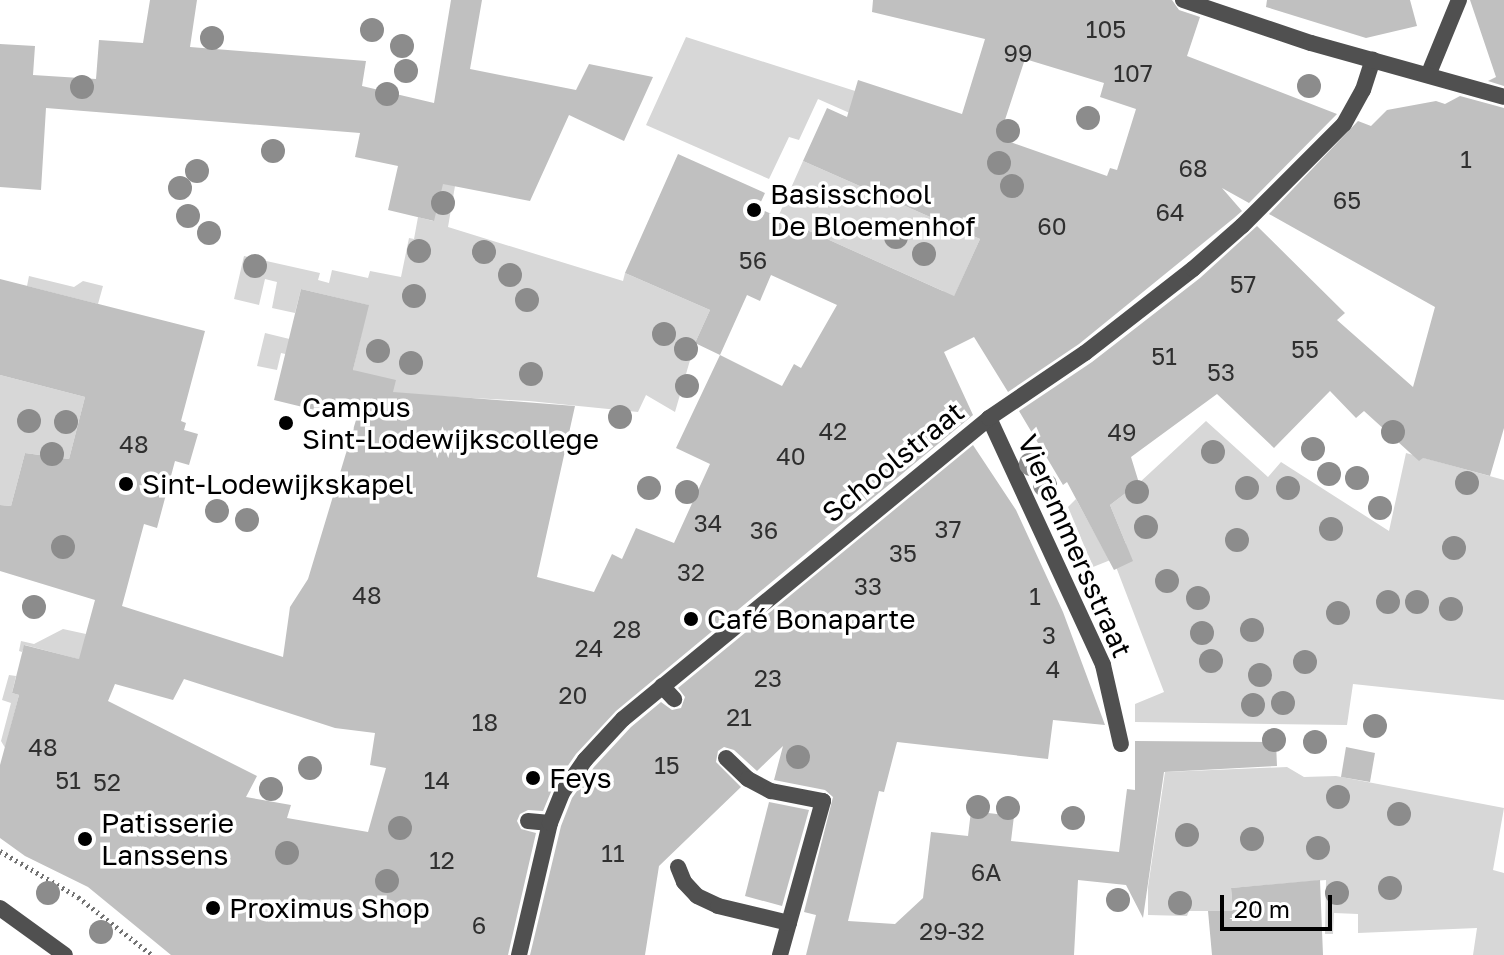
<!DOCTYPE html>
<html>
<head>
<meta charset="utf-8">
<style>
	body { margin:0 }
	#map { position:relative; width:1504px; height:955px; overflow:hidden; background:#fff; font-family:"Golos Text",sans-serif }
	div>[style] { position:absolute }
	.green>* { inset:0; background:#d7d7d7 }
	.building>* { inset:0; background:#c0c0c0 }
	.path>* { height:5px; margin-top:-2.5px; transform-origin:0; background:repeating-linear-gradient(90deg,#727272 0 2px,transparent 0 6px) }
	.service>* { height:16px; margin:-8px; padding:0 8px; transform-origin:8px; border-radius:8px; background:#505050 }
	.pedestrian>* { height:16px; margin:-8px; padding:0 8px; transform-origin:8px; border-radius:8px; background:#505050 }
	.minor>* { height:16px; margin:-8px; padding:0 8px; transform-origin:8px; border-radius:8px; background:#505050 }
	.tertiary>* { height:16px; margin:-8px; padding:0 8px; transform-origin:8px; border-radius:8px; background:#505050 }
	.trees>* { width:24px; height:24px; margin:-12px; border-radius:50%; background:#8c8c8c }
	.dots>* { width:22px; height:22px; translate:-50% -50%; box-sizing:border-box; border:4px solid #fff; border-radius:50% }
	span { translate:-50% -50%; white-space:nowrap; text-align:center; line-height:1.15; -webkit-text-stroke:7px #fff; paint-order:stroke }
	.number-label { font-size:24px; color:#303030 }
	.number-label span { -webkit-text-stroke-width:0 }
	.poi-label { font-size:28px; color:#000 }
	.left { translate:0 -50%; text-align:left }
	.street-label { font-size:28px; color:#000 }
	.scale { position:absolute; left:1220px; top:895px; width:112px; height:36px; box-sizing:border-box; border:4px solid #000; border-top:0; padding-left:10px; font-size:24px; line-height:28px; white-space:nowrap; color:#000; -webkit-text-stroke:6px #fff; paint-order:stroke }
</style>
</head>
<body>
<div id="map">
	<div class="green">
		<i style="clip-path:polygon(686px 37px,949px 121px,947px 156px,818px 99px,799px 140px,789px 137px,769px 179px,646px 125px)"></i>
		<i style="clip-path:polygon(460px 110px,455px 186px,448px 227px,623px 281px,625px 273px,710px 310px,695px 343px,675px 412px,646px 395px,638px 412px,529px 401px,396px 394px,353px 370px,368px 305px,301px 289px,295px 313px,272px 308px,277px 282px,265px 279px,259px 305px,234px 299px,244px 256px,320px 273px,318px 280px,329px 283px,332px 270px,368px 278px,370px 271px,401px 277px,409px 238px,414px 239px,418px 217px,433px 221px)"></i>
		<i style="clip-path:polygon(803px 161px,980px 239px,947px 312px,943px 291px,778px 217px)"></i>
		<i style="clip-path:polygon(29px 276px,74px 287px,83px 281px,103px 286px,98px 304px,27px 286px)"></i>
		<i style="clip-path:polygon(265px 333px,310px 344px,307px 359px,281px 353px,277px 370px,257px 366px)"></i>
		<i style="clip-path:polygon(0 375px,85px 397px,69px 459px,25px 453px,11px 506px,0 505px)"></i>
		<i style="clip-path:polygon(1206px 421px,1268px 477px,1281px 462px,1389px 531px,1406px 453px,1504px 480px,1504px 700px,1353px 684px,1347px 725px,1135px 722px,1135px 704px,1164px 692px,1113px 559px,1093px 567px,1068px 507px,1076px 499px,1106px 554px,1126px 544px,1110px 505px,1139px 483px)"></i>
		<i style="clip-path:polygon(63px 629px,86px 634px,82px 660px,25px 645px,22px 652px,19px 651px,21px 641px,34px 644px)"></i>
		<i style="clip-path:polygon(9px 675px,16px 676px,12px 693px,19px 695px,8px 737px,10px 756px,1px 741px,11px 703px,2px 700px)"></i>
		<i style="clip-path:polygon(1287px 767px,1304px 777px,1336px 776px,1504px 808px,1493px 870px,1504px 873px,1504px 955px,1473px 955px,1477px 928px,1358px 933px,1358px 914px,1334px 913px,1333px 934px,1325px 934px,1326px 880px,1231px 888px,1233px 911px,1189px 911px,1187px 916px,1148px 915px,1148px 887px,1165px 772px)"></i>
	</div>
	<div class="building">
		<i style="clip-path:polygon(150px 0,197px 0,190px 47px,366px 61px,362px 86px,434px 103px,451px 0,482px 0,470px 69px,576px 90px,589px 64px,653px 77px,624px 141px,569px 115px,530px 201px,443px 184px,434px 221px,388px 210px,398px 166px,355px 157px,360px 133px,46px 108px,41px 190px,0 187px,0 44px,35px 46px,33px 75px,96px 79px,99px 40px,143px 43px)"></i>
		<i style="clip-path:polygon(evenodd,873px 0,1172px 0,1179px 10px,1200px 17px,1187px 56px,1337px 114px,1249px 203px,1222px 188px,1242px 211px,1234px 218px,1079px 344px,1008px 392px,974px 337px,944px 352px,973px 415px,616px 711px,576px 754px,553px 787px,543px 811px,528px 810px,520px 814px,517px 821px,521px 829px,536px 833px,508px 955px,171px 955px,88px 887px,25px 856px,0 838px,0 765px,19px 695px,12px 693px,24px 645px,79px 659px,95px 600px,0 571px,0 505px,11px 506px,25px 453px,69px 459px,85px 397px,0 375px,0 279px,205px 331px,181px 421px,186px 423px,184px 430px,198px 434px,189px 465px,175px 461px,157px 528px,144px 524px,122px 606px,283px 657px,290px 607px,308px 579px,356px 420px,274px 400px,301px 289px,369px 305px,353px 370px,396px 380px,393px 392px,575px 406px,537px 577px,594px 592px,612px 554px,622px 559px,636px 528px,674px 543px,710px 464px,676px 448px,720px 355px,695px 343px,710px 310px,625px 273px,678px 154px,765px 193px,758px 208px,954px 296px,980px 239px,803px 161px,827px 108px,847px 117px,858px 80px,962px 114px,985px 39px,872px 12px,873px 0,1025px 59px,1104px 83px,1100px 97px,1136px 109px,1117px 170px,1110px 168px,1107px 176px,999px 138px,1025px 59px,873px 0,771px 275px,837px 305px,801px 368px,794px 364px,782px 386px,720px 355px,747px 295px,760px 301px,771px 275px,873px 0,184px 679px,335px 728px,375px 733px,370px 765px,386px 768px,368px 832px,287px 818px,291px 805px,246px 797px,257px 776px,108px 701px,115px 684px,173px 700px,184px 679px)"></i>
		<i style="clip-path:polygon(1267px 0,1410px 0,1417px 26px,1366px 38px,1266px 7px)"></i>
		<i style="clip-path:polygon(1470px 0,1504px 0,1504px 86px,1488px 81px,1496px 77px)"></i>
		<i style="clip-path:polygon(1460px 96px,1504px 108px,1504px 428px,1490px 476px,1423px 458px,1419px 461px,1364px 411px,1356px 418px,1330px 391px,1274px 448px,1217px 394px,1131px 457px,1139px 483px,1110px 505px,1133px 561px,1114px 570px,1067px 482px,1063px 485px,1019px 411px,1092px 362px,1200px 278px,1257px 226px,1345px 313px,1337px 320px,1413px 387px,1435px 307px,1269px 214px,1358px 121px,1371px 126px,1387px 110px,1436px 101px,1445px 104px)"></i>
		<i style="clip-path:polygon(973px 445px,1016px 510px,1063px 612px,1105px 725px,1053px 720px,1048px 759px,897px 742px,884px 792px,879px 791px,848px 921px,895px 924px,923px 898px,931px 832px,968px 836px,971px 811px,1014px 816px,1011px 841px,1119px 852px,1127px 789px,1135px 790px,1135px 741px,1276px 742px,1277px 766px,1164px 772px,1143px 918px,1126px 885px,1078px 880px,1074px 955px,806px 955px,816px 915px,804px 912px,833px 797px,825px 790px,774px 780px,783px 746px,757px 771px,734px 750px,724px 747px,718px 751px,716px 762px,741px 787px,659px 866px,645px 955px,530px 955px,561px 826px,572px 798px,594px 767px,631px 727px,661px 702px,672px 710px,681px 708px,685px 697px,678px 688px)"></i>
		<i style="clip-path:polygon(1346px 747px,1375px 753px,1370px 782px,1341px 777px)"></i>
		<i style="clip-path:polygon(769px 802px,809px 810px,782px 906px,745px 896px)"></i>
		<i style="clip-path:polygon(1320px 880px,1323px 955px,1212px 955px,1208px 911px,1233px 911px,1231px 888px)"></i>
	</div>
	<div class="path">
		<i style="left:0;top:851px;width:91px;rotate:30.5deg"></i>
		<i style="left:78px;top:897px;width:94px;rotate:38.1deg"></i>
	</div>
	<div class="service">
		<i style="left:662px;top:686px;width:18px;rotate:47deg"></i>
		<i style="left:726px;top:758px;width:30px;rotate:44deg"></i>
		<i style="left:748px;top:779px;width:26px;rotate:28deg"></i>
		<i style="left:771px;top:791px;width:53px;rotate:10.9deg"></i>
		<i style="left:823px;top:801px;width:160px;rotate:105.6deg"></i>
		<i style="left:528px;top:821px;width:22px;rotate:5deg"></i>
		<i style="left:678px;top:867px;width:16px;rotate:68deg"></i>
		<i style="left:684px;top:882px;width:19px;rotate:47deg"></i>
		<i style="left:697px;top:896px;width:23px;rotate:25deg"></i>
		<i style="left:718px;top:906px;width:73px;rotate:13.5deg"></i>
	</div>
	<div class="pedestrian">
		<i style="left:989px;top:418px;width:272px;rotate:65.2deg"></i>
		<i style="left:1103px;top:665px;width:81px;rotate:77.2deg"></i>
		<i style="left:519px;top:955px;width:136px;rotate:-76.8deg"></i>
		<i style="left:550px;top:823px;width:32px;rotate:-68deg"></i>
		<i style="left:562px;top:793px;width:40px;rotate:-55.1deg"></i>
		<i style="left:585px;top:760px;width:56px;rotate:-47.2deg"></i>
		<i style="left:623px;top:719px;width:474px;rotate:-39.4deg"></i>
		<i style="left:989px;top:418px;width:116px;rotate:-34.1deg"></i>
		<i style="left:1085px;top:353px;width:137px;rotate:-37.9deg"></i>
		<i style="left:1193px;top:269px;width:65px;rotate:-41.3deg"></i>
		<i style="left:1242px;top:226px;width:144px;rotate:-45deg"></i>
		<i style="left:1344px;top:124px;width:39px;rotate:-61deg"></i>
		<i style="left:1363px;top:90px;width:32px;rotate:-72deg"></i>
	</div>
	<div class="minor">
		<i style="left:1429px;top:73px;width:79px;rotate:-67.7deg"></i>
	</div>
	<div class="tertiary">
		<i style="left:1183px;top:0;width:135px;rotate:18.6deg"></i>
		<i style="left:1311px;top:43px;width:200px;rotate:15.6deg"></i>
		<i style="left:0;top:908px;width:80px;rotate:35.9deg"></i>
	</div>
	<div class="trees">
		<i style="left:372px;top:30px"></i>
		<i style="left:212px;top:38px"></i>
		<i style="left:402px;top:46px"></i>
		<i style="left:406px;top:71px"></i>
		<i style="left:1309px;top:86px"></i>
		<i style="left:82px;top:87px"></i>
		<i style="left:387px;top:94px"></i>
		<i style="left:1088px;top:118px"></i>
		<i style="left:1008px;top:131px"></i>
		<i style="left:273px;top:151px"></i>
		<i style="left:999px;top:163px"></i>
		<i style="left:197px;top:171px"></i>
		<i style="left:1012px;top:186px"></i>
		<i style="left:180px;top:188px"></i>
		<i style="left:443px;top:203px"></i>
		<i style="left:188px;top:216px"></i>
		<i style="left:209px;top:233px"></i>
		<i style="left:896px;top:237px"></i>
		<i style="left:419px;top:251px"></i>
		<i style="left:484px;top:252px"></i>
		<i style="left:924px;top:254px"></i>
		<i style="left:255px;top:266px"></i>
		<i style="left:510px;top:275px"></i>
		<i style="left:414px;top:296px"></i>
		<i style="left:527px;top:300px"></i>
		<i style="left:664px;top:334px"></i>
		<i style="left:686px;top:349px"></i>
		<i style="left:378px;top:351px"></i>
		<i style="left:411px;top:363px"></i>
		<i style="left:531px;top:374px"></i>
		<i style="left:687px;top:386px"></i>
		<i style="left:620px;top:417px"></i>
		<i style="left:29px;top:421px"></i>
		<i style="left:66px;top:422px"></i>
		<i style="left:1393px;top:432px"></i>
		<i style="left:1313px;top:449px"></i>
		<i style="left:1213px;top:452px"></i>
		<i style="left:52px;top:454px"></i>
		<i style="left:1031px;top:464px"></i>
		<i style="left:1329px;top:474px"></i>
		<i style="left:1357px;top:478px"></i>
		<i style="left:1467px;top:483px"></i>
		<i style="left:1045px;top:485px"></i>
		<i style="left:649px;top:488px"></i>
		<i style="left:1247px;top:488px"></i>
		<i style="left:1288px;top:488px"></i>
		<i style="left:687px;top:492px"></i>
		<i style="left:1137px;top:492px"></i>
		<i style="left:1380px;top:508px"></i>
		<i style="left:217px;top:511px"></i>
		<i style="left:247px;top:520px"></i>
		<i style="left:1146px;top:527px"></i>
		<i style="left:1331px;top:529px"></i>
		<i style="left:1237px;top:540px"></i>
		<i style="left:63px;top:547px"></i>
		<i style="left:1454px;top:548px"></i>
		<i style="left:1167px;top:581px"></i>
		<i style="left:1198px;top:598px"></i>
		<i style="left:1388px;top:602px"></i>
		<i style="left:1417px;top:602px"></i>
		<i style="left:34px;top:607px"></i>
		<i style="left:1451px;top:609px"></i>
		<i style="left:1338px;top:613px"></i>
		<i style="left:1252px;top:630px"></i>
		<i style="left:1202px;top:633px"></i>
		<i style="left:1211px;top:661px"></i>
		<i style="left:1305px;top:662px"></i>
		<i style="left:1260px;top:675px"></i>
		<i style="left:1283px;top:703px"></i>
		<i style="left:1253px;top:705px"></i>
		<i style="left:1375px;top:726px"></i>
		<i style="left:1274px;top:740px"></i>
		<i style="left:1315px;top:742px"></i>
		<i style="left:798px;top:757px"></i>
		<i style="left:310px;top:768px"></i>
		<i style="left:271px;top:789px"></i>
		<i style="left:1338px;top:797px"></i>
		<i style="left:978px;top:807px"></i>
		<i style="left:1008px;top:808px"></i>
		<i style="left:1399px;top:814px"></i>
		<i style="left:1073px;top:818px"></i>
		<i style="left:400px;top:828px"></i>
		<i style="left:1187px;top:835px"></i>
		<i style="left:1252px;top:839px"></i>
		<i style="left:1318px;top:848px"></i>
		<i style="left:287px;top:853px"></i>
		<i style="left:387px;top:881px"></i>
		<i style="left:1390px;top:888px"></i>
		<i style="left:48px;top:893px"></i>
		<i style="left:1337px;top:893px"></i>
		<i style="left:1118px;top:900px"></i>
		<i style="left:1180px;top:903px"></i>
		<i style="left:101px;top:932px"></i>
	</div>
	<div class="dots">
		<i style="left:754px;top:210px;background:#000"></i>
		<i style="left:286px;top:423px;background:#000"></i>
		<i style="left:126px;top:484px;background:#000"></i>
		<i style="left:691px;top:619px;background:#000"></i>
		<i style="left:533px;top:778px;background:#000"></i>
		<i style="left:85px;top:839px;background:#000"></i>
		<i style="left:213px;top:908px;background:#000"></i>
	</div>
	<div class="number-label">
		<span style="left:1106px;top:29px">105</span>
		<span style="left:1018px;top:53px">99</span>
		<span style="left:1133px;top:73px">107</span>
		<span style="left:1466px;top:159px">1</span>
		<span style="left:1193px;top:168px">68</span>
		<span style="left:1347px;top:200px">65</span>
		<span style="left:1170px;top:212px">64</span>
		<span style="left:1052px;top:226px">60</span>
		<span style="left:753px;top:260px">56</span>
		<span style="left:1243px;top:284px">57</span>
		<span style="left:1305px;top:349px">55</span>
		<span style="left:1164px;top:356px">51</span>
		<span style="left:1221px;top:372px">53</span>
		<span style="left:833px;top:431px">42</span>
		<span style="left:1122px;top:432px">49</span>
		<span style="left:134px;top:444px">48</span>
		<span style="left:791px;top:456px">40</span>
		<span style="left:708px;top:523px">34</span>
		<span style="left:948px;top:529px">37</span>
		<span style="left:764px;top:530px">36</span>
		<span style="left:903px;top:553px">35</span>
		<span style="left:691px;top:572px">32</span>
		<span style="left:868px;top:586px">33</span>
		<span style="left:367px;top:595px">48</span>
		<span style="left:1035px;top:596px">1</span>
		<span style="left:627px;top:629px">28</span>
		<span style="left:1049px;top:635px">3</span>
		<span style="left:589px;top:648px">24</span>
		<span style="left:1053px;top:669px">4</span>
		<span style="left:768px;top:678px">23</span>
		<span style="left:573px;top:695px">20</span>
		<span style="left:739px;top:717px">21</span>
		<span style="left:485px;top:722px">18</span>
		<span style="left:43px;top:747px">48</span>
		<span style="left:667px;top:765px">15</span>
		<span style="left:68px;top:780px">51</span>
		<span style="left:437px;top:780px">14</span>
		<span style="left:107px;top:782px">52</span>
		<span style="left:613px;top:853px">11</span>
		<span style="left:442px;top:860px">12</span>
		<span style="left:986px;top:872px">6A</span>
		<span style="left:479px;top:925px">6</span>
		<span style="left:952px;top:931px">29-32</span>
	</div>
	<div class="poi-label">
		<span class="left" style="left:770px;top:210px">Basisschool<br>De Bloemenhof</span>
		<span class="left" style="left:302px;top:423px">Campus<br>Sint-Lodewijkscollege</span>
		<span class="left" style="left:142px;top:484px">Sint-Lodewijkskapel</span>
		<span class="left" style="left:707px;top:619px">Café Bonaparte</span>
		<span class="left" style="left:549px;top:778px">Feys</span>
		<span class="left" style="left:101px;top:839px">Patisserie<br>Lanssens</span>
		<span class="left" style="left:229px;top:908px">Proximus Shop</span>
	</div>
	<div class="street-label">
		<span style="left:893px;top:462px;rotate:-39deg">Schoolstraat</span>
		<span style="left:1075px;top:546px;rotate:66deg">Vieremmersstraat</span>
	</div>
	<div class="scale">20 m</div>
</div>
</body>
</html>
